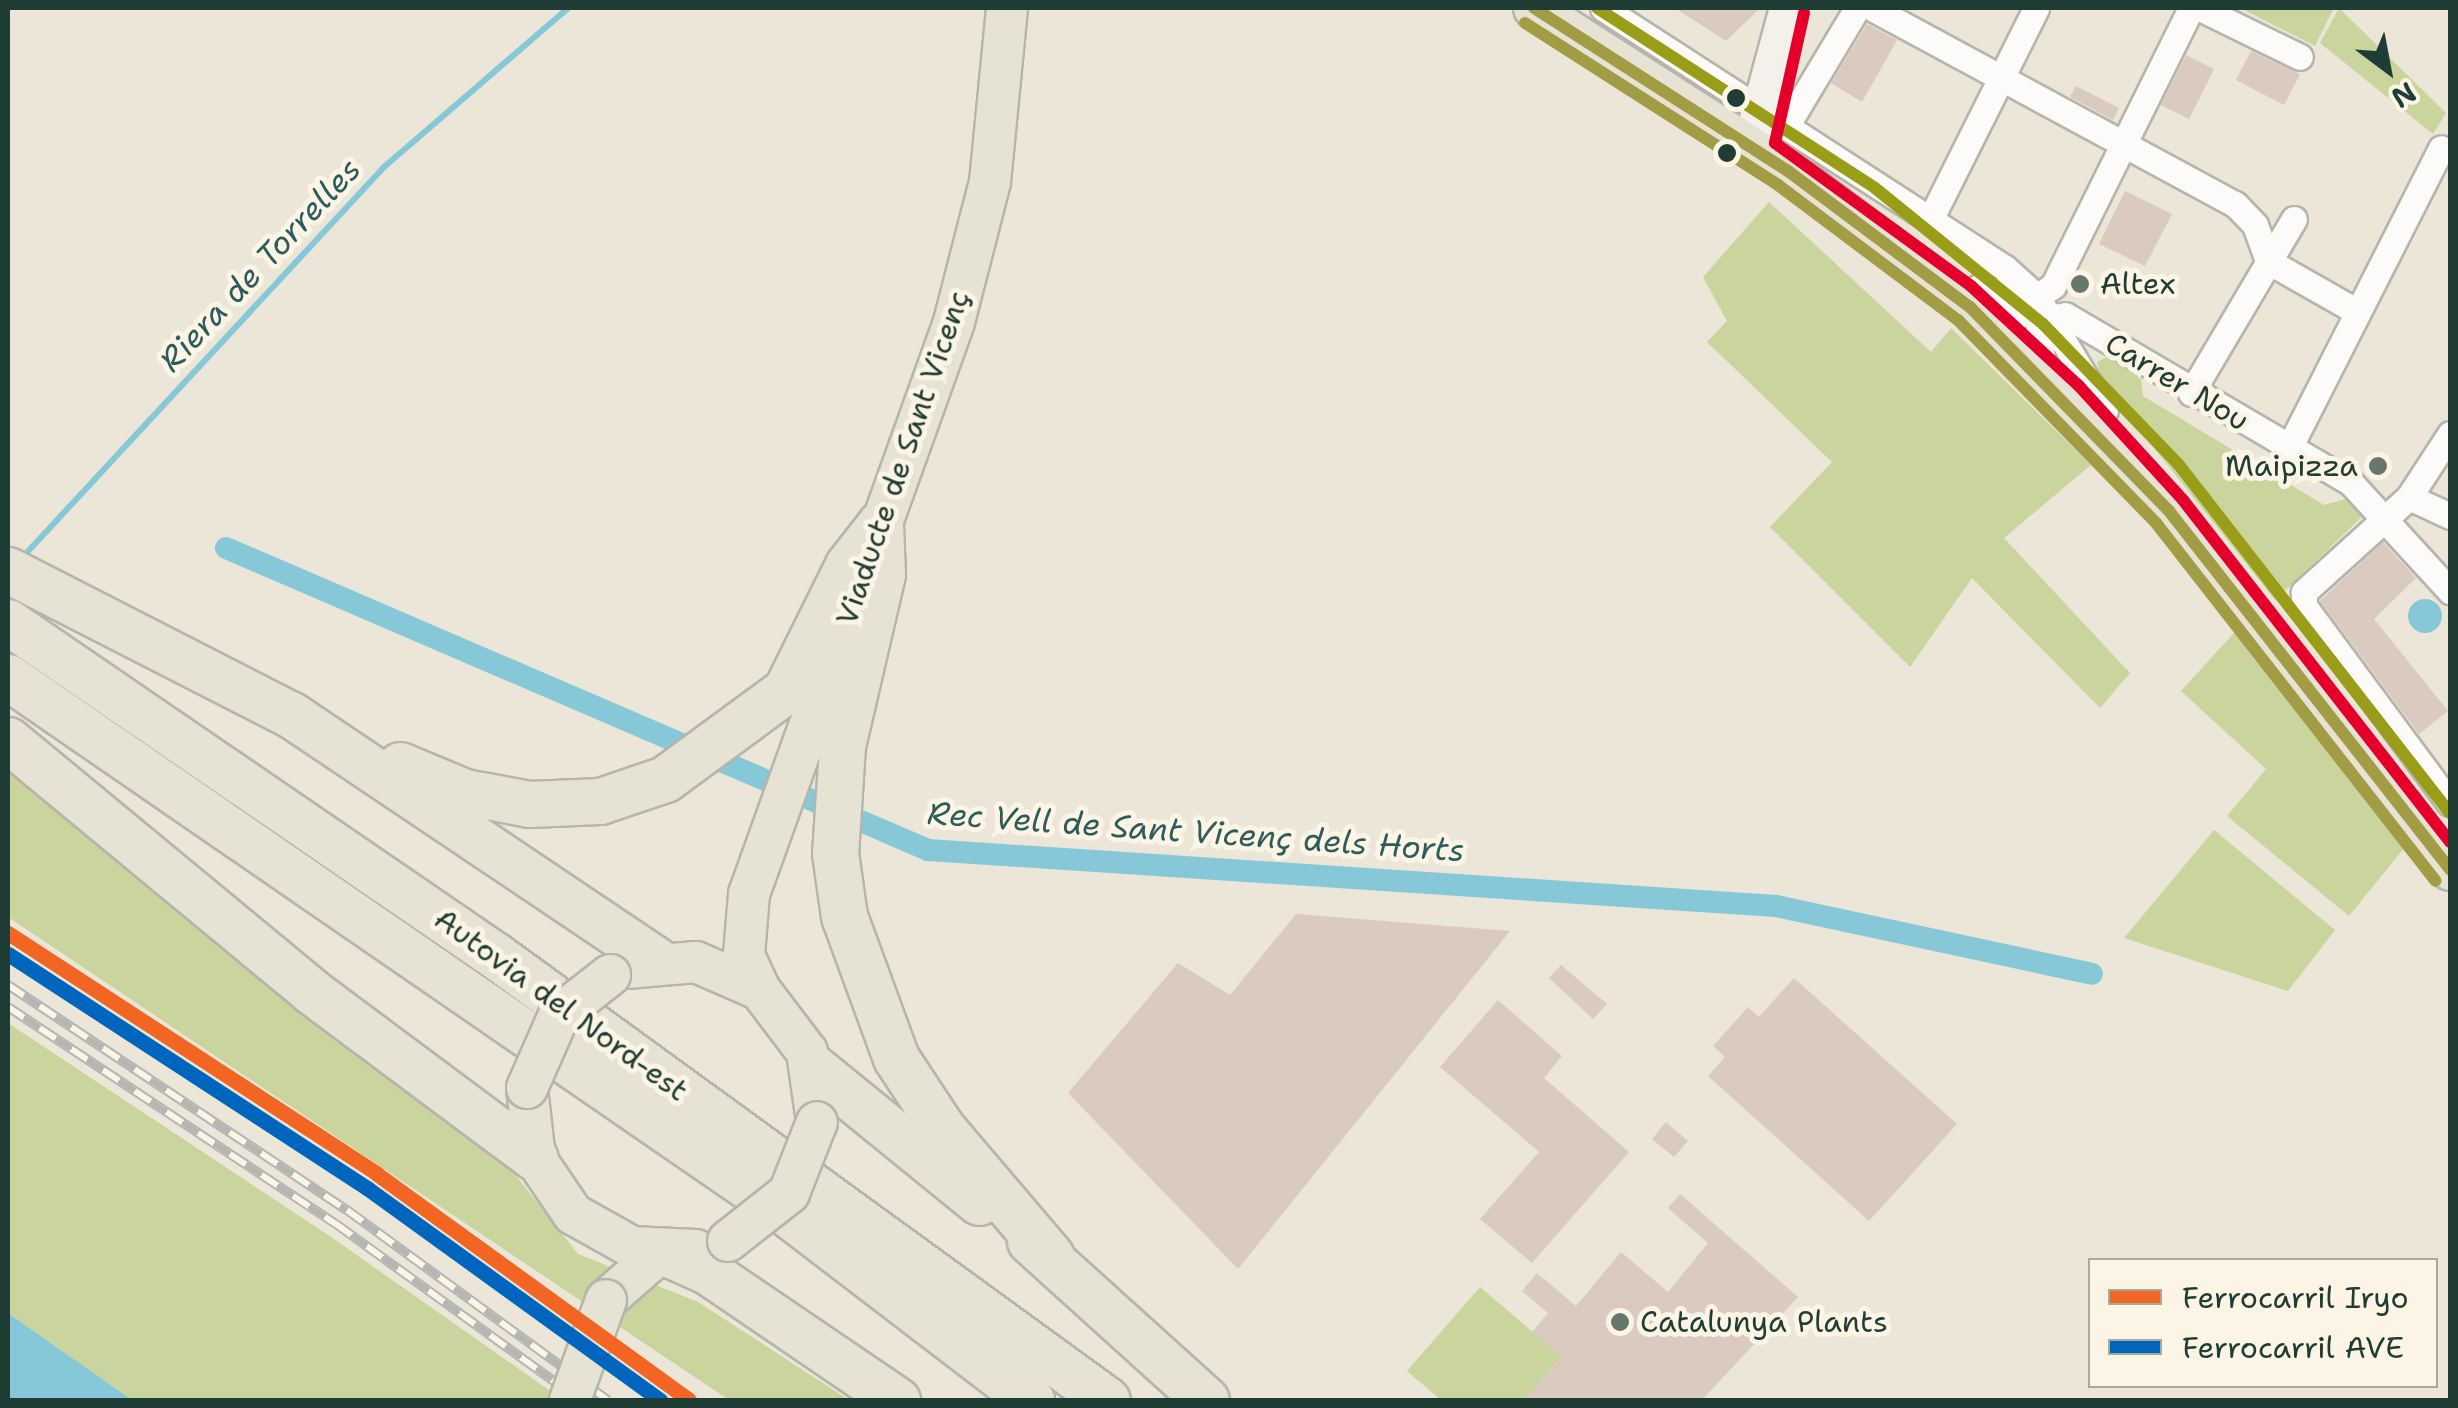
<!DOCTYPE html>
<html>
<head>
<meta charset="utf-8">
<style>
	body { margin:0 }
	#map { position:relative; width:2458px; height:1408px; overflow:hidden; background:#ebe6d7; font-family:"Shantell Sans",sans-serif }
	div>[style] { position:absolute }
	.green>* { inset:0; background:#c9d59c }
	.water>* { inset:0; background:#86c8d8 }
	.round { border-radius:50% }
	.stream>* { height:6px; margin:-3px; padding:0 3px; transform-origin:3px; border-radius:3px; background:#86c8d8 }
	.canal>* { height:22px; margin:-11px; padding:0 11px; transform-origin:11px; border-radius:11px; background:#86c8d8 }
	.building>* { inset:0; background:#dacabf }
	.roads { filter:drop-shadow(2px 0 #b6b5ac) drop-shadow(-2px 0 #b6b5ac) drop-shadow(0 2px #b6b5ac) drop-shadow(0 -2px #b6b5ac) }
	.street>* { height:25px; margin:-12.5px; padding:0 12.5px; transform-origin:12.5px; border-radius:12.5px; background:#fcfbf9 }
	.secondary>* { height:35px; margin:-17.5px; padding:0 17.5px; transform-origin:17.5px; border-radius:17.5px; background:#f3f1ea }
	.primary>* { height:40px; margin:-20px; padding:0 20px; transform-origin:20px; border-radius:20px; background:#e6e2d4 }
	.highway>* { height:45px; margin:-22.5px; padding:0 22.5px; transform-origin:22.5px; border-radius:22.5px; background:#e6e2d4 }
	.rail>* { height:10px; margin-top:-5px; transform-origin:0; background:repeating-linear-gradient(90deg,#fcf5e5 0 19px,#b3b6b2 0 38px); box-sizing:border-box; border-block:2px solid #b3b6b2 }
	.bridges { filter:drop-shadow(2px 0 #b6b5ac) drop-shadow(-2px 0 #b6b5ac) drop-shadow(0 2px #b6b5ac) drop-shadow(0 -2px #b6b5ac) }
	.primary-bridge>* { height:40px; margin:-20px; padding:0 20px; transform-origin:20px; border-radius:20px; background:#e6e2d4 }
	.bus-1>* { height:12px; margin:-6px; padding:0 6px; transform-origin:6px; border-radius:6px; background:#a29c44 }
	.bus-2>* { height:12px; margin:-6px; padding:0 6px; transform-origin:6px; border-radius:6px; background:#a29c44 }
	.bus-3>* { height:12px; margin:-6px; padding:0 6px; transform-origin:6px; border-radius:6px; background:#999d17 }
	.bus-4>* { height:12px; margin:-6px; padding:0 6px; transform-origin:6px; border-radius:6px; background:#e4002b }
	.rail-1>* { height:15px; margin:-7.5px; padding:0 7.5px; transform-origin:7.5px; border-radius:7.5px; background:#f26522 }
	.rail-2>* { height:15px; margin:-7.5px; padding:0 7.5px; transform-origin:7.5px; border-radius:7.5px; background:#0065bd }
	.dots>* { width:28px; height:28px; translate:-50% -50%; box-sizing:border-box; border:5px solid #fcf5e5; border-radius:50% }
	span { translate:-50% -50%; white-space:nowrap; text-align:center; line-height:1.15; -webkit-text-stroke:10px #fcf5e5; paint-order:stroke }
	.poi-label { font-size:30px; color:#1f3d34 }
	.left { translate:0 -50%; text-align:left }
	.right { translate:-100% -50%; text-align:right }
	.street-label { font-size:30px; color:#1f3d34 }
	.water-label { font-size:32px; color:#2e5c5d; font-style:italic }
	.frame { position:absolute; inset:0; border:10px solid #1f3d34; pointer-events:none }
	.legend { position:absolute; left:2088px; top:1258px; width:350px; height:130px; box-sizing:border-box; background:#fcf5e5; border:2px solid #a4ab9e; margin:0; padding:12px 18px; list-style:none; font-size:30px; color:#1f3d34 }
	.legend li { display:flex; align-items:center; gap:20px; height:50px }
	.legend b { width:50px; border:2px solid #a4ab9e }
	.north { position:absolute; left:2338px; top:20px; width:100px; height:100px; -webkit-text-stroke:8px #fcf5e5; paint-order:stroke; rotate:148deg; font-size:28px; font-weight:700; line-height:40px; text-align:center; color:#1f3d34 }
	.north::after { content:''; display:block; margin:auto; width:35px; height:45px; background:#1f3d34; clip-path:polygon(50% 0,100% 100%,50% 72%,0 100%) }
</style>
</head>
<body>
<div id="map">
	<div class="green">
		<i style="clip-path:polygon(2240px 8px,2334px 8px,2315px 46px)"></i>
		<i style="clip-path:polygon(2339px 8px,2446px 113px,2433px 134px,2320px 43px)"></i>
		<i style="clip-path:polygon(1769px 202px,1931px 352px,1951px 328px,2091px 465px,2004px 538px,2130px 673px,2100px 708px,1972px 578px,1910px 667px,1770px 527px,1832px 462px,1707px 342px,1727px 321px,1703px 277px)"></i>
		<i style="clip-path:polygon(2112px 355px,2140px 371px,2143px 396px,2324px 505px,2346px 499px,2367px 512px,2275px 600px,2104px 385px,2097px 362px)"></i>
		<i style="clip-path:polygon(2244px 622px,2413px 837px,2349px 916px,2227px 816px,2266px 769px,2181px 691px)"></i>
		<i style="clip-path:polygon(8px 757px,490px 1143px,578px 1254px,698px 1302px,849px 1400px,729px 1400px,8px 917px)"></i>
		<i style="clip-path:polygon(2214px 830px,2335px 930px,2288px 991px,2124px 938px)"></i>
		<i style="clip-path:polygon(8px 1023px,331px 1237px,563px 1400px,132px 1400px,8px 1313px)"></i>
		<i style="clip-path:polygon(1480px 1287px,1562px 1357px,1524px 1400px,1441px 1400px,1407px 1371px)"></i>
	</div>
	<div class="water">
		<i class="round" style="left:2408px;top:599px;width:34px;height:34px"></i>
		<i style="clip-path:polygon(8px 1313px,132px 1400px,8px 1400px)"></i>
	</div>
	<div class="stream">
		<i style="left:20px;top:560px;width:536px;rotate:-47.19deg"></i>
		<i style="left:384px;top:167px;width:243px;rotate:-40.8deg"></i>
	</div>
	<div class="canal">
		<i style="left:226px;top:548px;width:764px;rotate:23.28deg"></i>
		<i style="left:928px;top:850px;width:850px;rotate:3.78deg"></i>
		<i style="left:1776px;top:906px;width:323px;rotate:12.1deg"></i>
	</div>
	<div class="building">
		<i style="clip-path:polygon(1675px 8px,1760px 8px,1726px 41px)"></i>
		<i style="clip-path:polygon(1867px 24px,1897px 40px,1862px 102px,1831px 83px)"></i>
		<i style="clip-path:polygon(2251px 51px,2300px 74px,2284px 105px,2236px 80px)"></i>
		<i style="clip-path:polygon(2186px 55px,2214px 69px,2189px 119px,2161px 105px)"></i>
		<i style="clip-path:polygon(2076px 86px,2119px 108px,2113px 120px,2070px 97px)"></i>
		<i style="clip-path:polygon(2125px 191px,2172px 214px,2145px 266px,2099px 244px)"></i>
		<i style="clip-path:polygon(2383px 542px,2416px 578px,2374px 619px,2448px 711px,2419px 734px,2320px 601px)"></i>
		<i style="clip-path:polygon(1296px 914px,1510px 931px,1238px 1269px,1068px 1093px,1178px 963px,1230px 995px)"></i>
		<i style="clip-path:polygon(1561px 965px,1607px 1004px,1593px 1019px,1549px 978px)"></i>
		<i style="clip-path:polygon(1794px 978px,1957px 1124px,1869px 1221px,1708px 1076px,1725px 1057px,1713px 1046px,1748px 1007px,1759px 1017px)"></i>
		<i style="clip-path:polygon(1498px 1000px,1562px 1056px,1544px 1078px,1629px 1152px,1532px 1263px,1480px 1219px,1539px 1152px,1440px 1067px)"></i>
		<i style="clip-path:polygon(1666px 1122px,1688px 1141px,1674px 1157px,1652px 1139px)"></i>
		<i style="clip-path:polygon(1680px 1194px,1798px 1297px,1702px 1400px,1524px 1400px,1562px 1357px,1532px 1332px,1548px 1313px,1522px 1291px,1537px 1273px,1576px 1306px,1621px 1252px,1668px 1292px,1708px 1243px,1668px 1208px)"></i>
	</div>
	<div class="roads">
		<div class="street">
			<i style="left:1603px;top:8px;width:479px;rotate:32.9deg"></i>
			<i style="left:2005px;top:268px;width:43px;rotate:42.2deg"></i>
			<i style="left:2037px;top:297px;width:132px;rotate:59deg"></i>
			<i style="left:1872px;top:8px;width:413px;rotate:28.4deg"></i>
			<i style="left:2235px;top:204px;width:29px;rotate:46deg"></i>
			<i style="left:2255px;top:225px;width:38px;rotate:70deg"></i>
			<i style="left:2268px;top:261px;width:101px;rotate:29.6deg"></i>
			<i style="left:2200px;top:8px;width:111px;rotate:26.1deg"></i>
			<i style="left:1788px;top:123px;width:134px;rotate:-59deg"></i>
			<i style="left:1933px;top:214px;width:230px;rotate:-63.4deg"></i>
			<i style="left:1977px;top:288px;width:61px;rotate:8.5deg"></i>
			<i style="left:2037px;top:297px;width:19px;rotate:-35deg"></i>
			<i style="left:2053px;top:286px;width:310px;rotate:-63.6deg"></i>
			<i style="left:2037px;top:302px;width:60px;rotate:85.2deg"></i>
			<i style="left:2042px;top:362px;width:20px;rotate:49deg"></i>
			<i style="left:1977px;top:310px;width:78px;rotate:4.4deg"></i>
			<i style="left:2065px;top:315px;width:332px;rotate:30.4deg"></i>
			<i style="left:2351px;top:483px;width:147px;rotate:47.5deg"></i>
			<i style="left:2191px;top:393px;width:202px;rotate:-59.4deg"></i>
			<i style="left:2450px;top:434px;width:75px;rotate:123.1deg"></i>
			<i style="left:2409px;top:497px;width:142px;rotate:137.9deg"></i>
			<i style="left:2304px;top:592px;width:14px;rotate:90deg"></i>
			<i style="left:2304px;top:606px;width:245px;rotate:53.5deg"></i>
			<i style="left:2289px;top:448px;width:336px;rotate:-63.1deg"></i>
			<i style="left:2409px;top:497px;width:45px;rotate:24.9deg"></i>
		</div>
		<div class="secondary">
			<i style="left:1759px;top:153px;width:24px;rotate:-102deg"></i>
			<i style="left:1754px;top:130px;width:126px;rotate:-74.9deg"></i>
		</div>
		<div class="primary">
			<i style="left:1534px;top:8px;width:302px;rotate:32.7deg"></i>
			<i style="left:1788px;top:171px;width:227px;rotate:36.8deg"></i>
			<i style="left:1970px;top:307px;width:285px;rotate:45.7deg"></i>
			<i style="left:2169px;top:511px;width:456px;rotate:51.9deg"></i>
			<i style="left:627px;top:968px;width:69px;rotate:-5deg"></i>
			<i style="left:696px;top:962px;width:70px;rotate:23.6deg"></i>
			<i style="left:760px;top:990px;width:78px;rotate:52.8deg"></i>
			<i style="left:807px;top:1052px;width:71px;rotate:81.9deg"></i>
			<i style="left:760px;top:990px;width:38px;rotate:-115deg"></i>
			<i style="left:744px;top:955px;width:61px;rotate:-85.3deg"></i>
			<i style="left:749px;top:894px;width:608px;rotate:-70.28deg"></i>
			<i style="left:954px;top:322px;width:145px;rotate:-75.6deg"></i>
			<i style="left:990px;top:182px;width:175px;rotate:-84.4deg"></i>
			<i style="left:527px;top:1088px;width:70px;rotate:83.5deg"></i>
			<i style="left:535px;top:1158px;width:68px;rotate:55.8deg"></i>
			<i style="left:573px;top:1214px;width:68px;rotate:29.2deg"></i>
			<i style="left:632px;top:1247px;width:64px;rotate:2.7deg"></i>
			<i style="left:606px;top:1300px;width:74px;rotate:-41.2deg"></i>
		</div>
		<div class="highway">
			<i style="left:880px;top:524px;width:50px;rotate:87.7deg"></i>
			<i style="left:882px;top:574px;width:177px;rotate:103.1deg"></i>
			<i style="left:842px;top:746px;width:107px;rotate:93.7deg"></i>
			<i style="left:835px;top:853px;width:64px;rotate:81.9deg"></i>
			<i style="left:844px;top:916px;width:151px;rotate:69.9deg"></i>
			<i style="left:896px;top:1058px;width:84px;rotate:56.7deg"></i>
			<i style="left:942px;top:1128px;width:168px;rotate:49.6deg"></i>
			<i style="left:8px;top:570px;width:317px;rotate:27.1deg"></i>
			<i style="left:290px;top:714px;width:442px;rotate:33.9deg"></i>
			<i style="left:8px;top:622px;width:591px;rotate:34.39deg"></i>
			<i style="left:496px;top:956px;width:755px;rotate:36.01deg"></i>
			<i style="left:8px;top:677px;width:943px;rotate:34.55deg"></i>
			<i style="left:785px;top:1212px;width:310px;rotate:37.4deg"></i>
			<i style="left:8px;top:740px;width:393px;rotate:39.6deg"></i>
			<i style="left:311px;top:991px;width:279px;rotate:36.7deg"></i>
			<i style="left:400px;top:765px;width:70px;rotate:22.6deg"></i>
			<i style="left:465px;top:792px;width:65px;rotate:10.6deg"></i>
			<i style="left:529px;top:804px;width:71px;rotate:-2.4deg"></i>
			<i style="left:600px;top:801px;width:69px;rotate:-18.7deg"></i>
			<i style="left:665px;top:779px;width:150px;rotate:-36.3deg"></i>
			<i style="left:786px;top:690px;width:140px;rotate:-63.6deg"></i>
			<i style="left:848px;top:565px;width:52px;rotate:-52deg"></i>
			<i style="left:813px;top:1067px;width:214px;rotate:39.1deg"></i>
			<i style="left:1030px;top:1241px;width:237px;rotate:42.1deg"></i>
			<i style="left:662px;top:1251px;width:49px;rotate:24deg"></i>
			<i style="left:707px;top:1271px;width:230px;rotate:34.2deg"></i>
		</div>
	</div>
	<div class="rail">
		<i style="left:8px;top:985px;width:407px;rotate:33.6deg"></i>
		<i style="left:347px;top:1210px;width:323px;rotate:36.1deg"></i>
		<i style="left:8px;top:1007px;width:393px;rotate:33.5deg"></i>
		<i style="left:336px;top:1224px;width:301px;rotate:35.8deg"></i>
	</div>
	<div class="bridges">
		<div class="primary-bridge">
			<i style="left:527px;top:1088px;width:80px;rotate:-66.3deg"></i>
			<i style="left:559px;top:1015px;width:65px;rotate:-38.1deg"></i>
			<i style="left:728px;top:1241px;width:78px;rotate:-38.2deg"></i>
			<i style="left:789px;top:1193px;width:76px;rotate:-68.5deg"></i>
			<i style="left:570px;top:1400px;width:106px;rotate:-70.2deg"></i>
		</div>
	</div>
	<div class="bus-1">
		<i style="left:1534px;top:8px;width:302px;rotate:32.7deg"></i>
		<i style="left:1788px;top:171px;width:227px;rotate:36.8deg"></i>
		<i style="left:1970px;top:307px;width:285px;rotate:45.7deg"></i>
		<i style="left:2169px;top:511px;width:456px;rotate:51.9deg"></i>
	</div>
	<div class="bus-2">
		<i style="left:1525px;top:23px;width:300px;rotate:32.6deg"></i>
		<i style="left:1778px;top:185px;width:225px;rotate:36.9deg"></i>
		<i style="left:1958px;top:320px;width:284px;rotate:45.7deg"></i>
		<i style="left:2156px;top:523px;width:454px;rotate:52deg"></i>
	</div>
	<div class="bus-3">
		<i style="left:1597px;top:8px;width:331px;rotate:32.9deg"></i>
		<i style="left:1875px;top:188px;width:216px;rotate:39deg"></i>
		<i style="left:2043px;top:324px;width:196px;rotate:46deg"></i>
		<i style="left:2179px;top:465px;width:441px;rotate:52.1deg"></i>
	</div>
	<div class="bus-4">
		<i style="left:1804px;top:13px;width:133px;rotate:102.6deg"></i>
		<i style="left:1775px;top:143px;width:243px;rotate:36.1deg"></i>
		<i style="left:1971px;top:286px;width:147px;rotate:42.8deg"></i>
		<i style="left:2079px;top:386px;width:154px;rotate:47.6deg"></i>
		<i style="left:2183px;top:500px;width:434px;rotate:52deg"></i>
	</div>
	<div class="rail-1">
		<i style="left:8px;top:933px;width:441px;rotate:33.1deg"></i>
		<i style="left:377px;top:1174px;width:385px;rotate:35.9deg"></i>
	</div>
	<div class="rail-2">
		<i style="left:8px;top:954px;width:429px;rotate:33.1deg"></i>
		<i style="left:367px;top:1188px;width:362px;rotate:35.9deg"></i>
	</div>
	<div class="dots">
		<i style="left:1736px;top:98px;background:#1f3d34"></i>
		<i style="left:1727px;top:153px;background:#1f3d34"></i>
		<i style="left:2080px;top:284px;background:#66786d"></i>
		<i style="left:2378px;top:466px;background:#66786d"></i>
		<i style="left:1620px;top:1322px;background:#66786d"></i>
	</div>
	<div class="poi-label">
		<span class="left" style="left:2100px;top:284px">Altex</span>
		<span class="right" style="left:2358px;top:466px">Maipizza</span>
		<span class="left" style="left:1640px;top:1322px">Catalunya Plants</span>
	</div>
	<div class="street-label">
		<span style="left:2177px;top:382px;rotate:31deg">Carrer Nou</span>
		<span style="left:903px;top:458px;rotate:-71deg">Viaducte de Sant Vicenç</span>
		<span style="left:561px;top:1005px;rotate:36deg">Autovia del Nord-est</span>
	</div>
	<div class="water-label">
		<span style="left:260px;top:265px;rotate:-47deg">Riera de Torrelles</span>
		<span style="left:1196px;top:832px;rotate:4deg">Rec Vell de Sant Vicenç dels Horts</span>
	</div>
	<div class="frame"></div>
	<ul class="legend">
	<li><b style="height:12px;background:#f26522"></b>Ferrocarril Iryo</li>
	<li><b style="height:12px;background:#0065bd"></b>Ferrocarril AVE</li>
	</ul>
	<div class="north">N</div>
</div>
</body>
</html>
